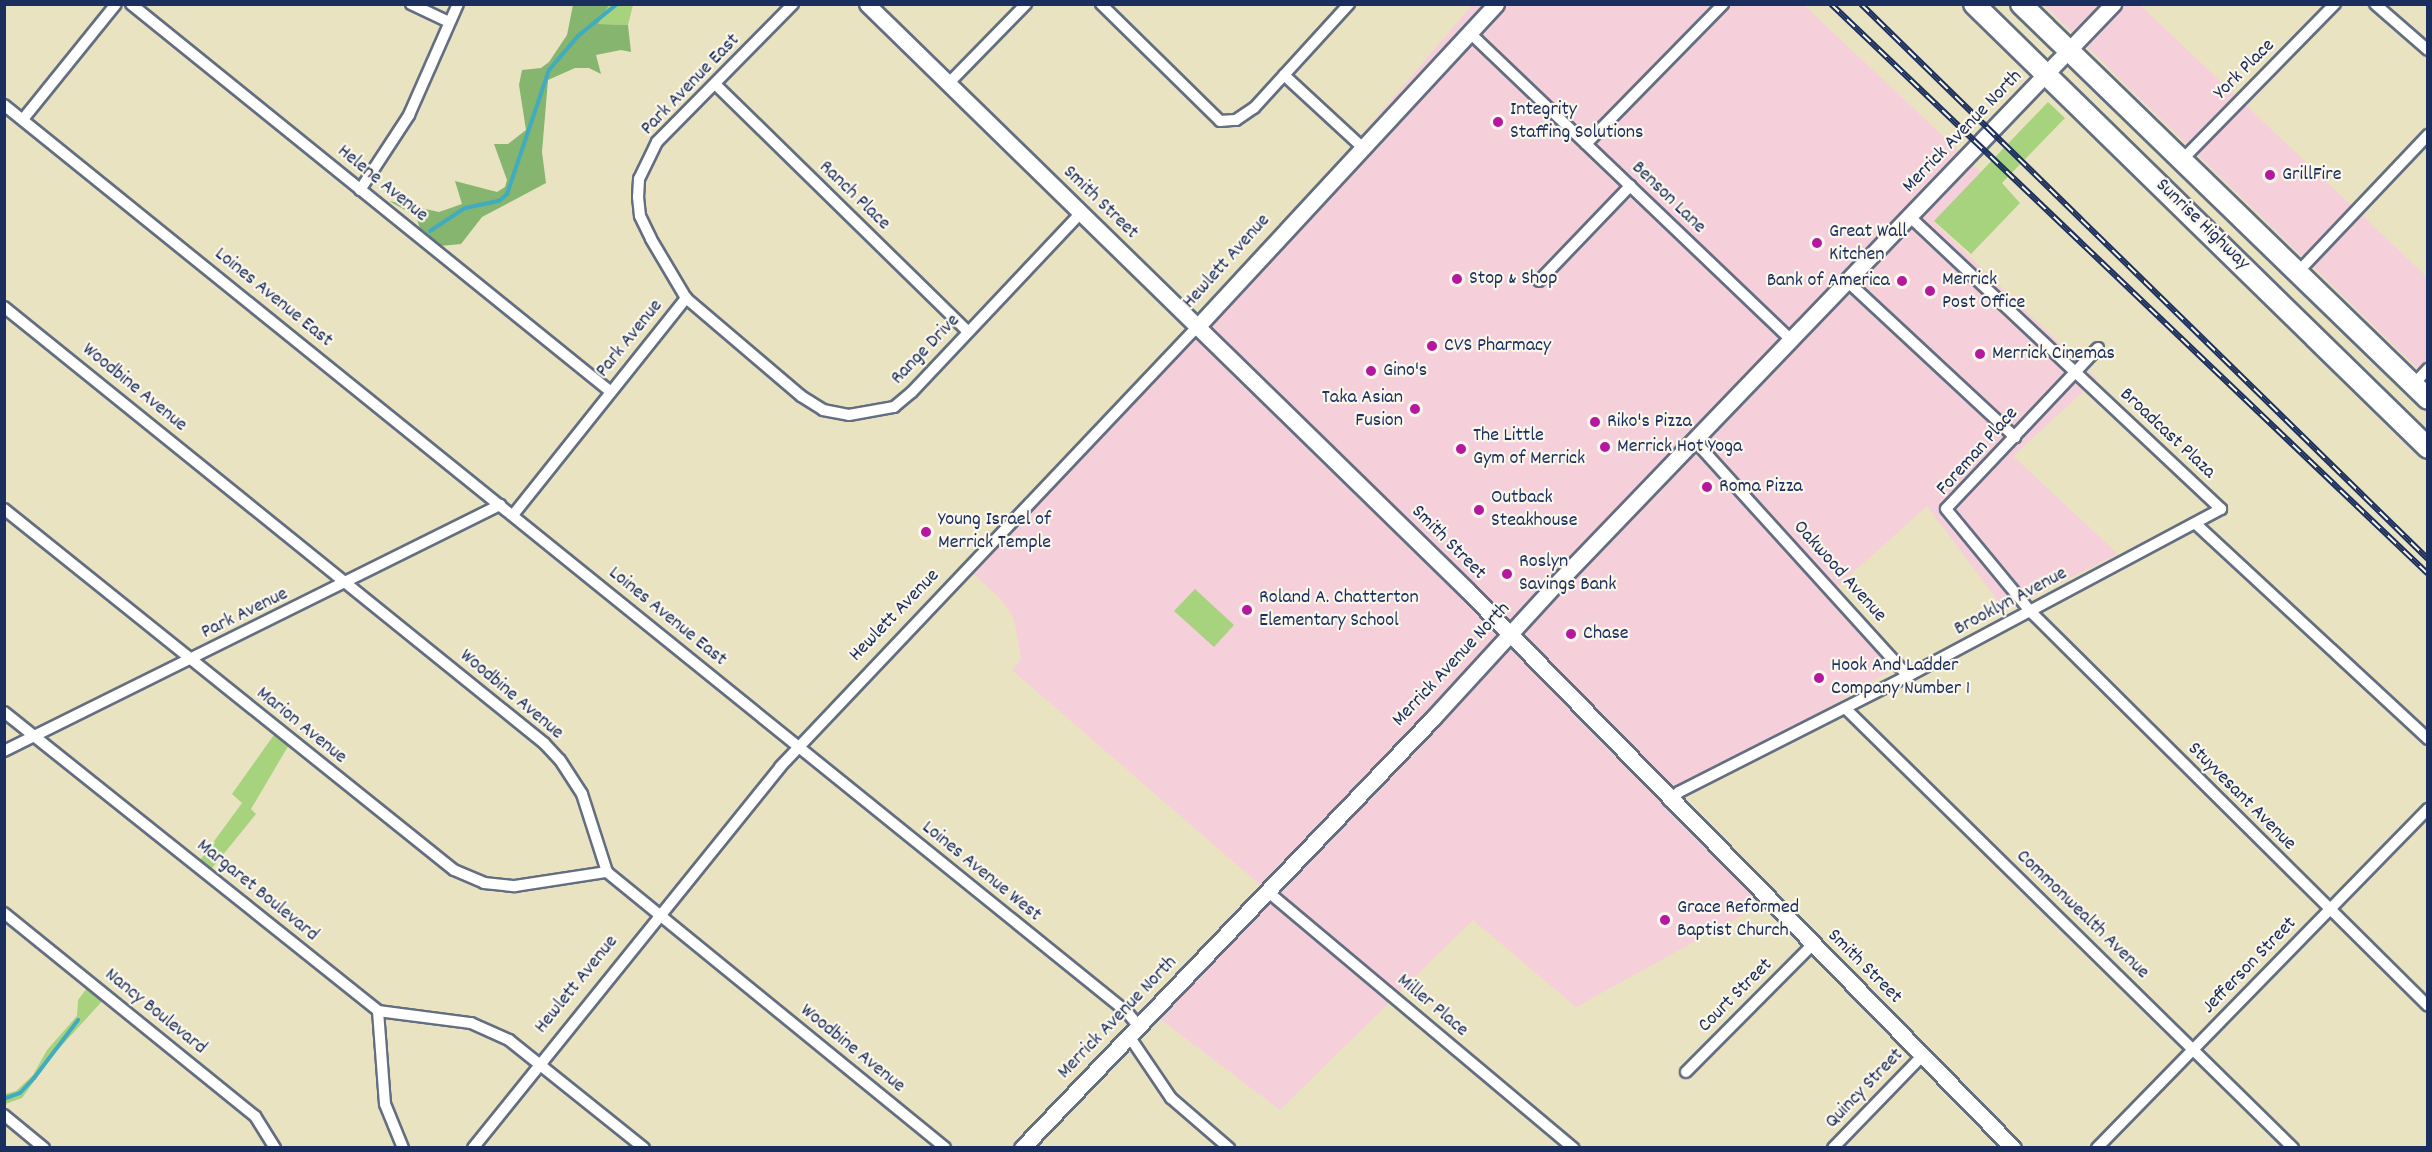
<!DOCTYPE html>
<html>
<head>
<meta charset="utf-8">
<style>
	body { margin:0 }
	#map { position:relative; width:2432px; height:1152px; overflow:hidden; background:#eae3c1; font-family:Dekko,sans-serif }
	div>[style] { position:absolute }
	.built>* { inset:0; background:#f5cfda }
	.green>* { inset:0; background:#a7d37f }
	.forest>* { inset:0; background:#85b56e }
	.stream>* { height:4px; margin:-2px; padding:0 2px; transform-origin:2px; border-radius:2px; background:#41abc0 }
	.roads { filter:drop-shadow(2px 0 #636e81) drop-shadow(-2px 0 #636e81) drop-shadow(0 2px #636e81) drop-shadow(0 -2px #636e81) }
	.street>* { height:10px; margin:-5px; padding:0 5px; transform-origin:5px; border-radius:5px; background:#fff }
	.secondary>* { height:15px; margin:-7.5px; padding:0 7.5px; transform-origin:7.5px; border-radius:7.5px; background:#fff }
	.highway>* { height:20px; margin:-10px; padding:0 10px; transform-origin:10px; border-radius:10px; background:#fff }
	.rail>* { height:6px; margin-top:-3px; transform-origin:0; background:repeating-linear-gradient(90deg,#fbf7ec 0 11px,#1b2f5e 0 22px); box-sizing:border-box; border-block:2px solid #1b2f5e }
	.dots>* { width:16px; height:16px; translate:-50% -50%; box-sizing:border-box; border:3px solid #fbf7ec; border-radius:50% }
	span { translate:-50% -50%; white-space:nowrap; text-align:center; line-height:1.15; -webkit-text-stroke:4.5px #fbf7ec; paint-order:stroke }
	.street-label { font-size:20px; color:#1b2f5e }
	.poi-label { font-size:20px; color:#1b2f5e }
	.left { translate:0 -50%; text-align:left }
	.right { translate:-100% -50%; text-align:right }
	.frame { position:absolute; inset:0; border:6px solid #1b2f5e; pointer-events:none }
</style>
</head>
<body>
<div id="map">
	<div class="built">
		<i style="clip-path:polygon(1473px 4px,1804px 5px,1981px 172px,1934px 222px,2097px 379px,2013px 456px,2118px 554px,2005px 610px,1927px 506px,1836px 588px,1905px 662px,1670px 801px,1768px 901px,1576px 1007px,1473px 920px,1280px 1110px,1152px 1013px,1267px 891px,1012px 670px,1021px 659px,1014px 619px,1002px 600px,969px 570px,1197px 327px)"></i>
		<i style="clip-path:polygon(2044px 5px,2140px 5px,2427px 277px,2427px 378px)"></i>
	</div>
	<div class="green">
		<i style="clip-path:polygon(609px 5px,633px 5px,628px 25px,598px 24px)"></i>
		<i style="clip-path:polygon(2048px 102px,2065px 118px,2002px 183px,2020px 203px,1971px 254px,1934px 221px)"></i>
		<i style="clip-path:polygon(1195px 589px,1234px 625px,1214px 647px,1174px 611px)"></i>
		<i style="clip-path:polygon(276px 732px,290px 743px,251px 809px,256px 814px,209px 872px,198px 863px,242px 803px,232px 794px)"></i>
		<i style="clip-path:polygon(90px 984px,106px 997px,54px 1054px,22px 1098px,5px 1104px,5px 1094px,16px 1091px,33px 1075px,47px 1050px,77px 1016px,78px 1000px)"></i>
	</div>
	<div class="forest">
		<i style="clip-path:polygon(573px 5px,609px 5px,598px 24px,628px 25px,631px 52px,621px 50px,596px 55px,601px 74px,589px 68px,575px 68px,548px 80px,542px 152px,546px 183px,482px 217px,461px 244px,440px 246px,421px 232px,416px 216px,389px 201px,439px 212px,462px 204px,455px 181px,497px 192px,505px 187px,507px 180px,494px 144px,508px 144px,526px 130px,519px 85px,522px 70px,541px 68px,549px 62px,567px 35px)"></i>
	</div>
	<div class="stream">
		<i style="left:430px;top:231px;width:42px;rotate:-33.3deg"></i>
		<i style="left:465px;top:208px;width:35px;rotate:-12deg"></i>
		<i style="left:499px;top:201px;width:11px;rotate:-41deg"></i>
		<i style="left:507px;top:194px;width:131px;rotate:-71.3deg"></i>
		<i style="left:549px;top:70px;width:45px;rotate:-49.5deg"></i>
		<i style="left:578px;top:36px;width:50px;rotate:-39.4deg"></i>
		<i style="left:6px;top:1098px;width:15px;rotate:-20deg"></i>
		<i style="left:20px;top:1093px;width:21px;rotate:-47deg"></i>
		<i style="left:34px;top:1078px;width:73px;rotate:-52.8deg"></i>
	</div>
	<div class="roads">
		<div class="street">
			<i style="left:131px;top:4px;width:617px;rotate:38.95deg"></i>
			<i style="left:411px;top:4px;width:42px;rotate:25.3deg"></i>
			<i style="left:793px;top:4px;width:194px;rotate:134.6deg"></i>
			<i style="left:657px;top:142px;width:41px;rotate:115.9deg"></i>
			<i style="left:639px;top:179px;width:18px;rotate:93deg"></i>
			<i style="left:638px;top:197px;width:19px;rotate:84deg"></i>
			<i style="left:640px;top:216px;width:25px;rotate:64deg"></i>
			<i style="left:651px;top:239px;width:69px;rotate:59.3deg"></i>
			<i style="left:686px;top:298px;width:151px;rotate:40.4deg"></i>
			<i style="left:801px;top:396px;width:26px;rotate:32deg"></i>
			<i style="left:823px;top:410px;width:26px;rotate:11deg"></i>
			<i style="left:849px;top:415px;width:46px;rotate:-10.1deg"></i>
			<i style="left:894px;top:407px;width:23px;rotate:-40deg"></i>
			<i style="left:912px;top:392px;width:245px;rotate:-46.7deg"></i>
			<i style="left:1101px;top:4px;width:167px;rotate:44.5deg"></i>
			<i style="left:1220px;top:121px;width:16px;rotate:-4deg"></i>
			<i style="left:1236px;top:120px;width:22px;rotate:-34deg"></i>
			<i style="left:1254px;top:108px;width:141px;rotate:-47.6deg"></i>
			<i style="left:2375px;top:4px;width:70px;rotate:41deg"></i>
			<i style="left:1470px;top:33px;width:443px;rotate:43.7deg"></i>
			<i style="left:1284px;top:75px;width:106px;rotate:42.7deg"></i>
			<i style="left:715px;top:84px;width:354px;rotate:44.4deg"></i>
			<i style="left:948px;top:84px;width:112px;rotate:-45.7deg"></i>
			<i style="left:4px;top:105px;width:1444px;rotate:38.93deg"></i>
			<i style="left:1127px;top:1012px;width:19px;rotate:51deg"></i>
			<i style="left:24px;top:118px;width:146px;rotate:-51.1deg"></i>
			<i style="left:1586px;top:144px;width:196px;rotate:-45.6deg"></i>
			<i style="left:2182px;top:160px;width:219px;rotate:-45.6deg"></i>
			<i style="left:360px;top:190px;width:90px;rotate:-56.8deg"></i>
			<i style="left:409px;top:115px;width:121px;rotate:-66.2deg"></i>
			<i style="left:2298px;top:272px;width:189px;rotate:-46.5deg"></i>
			<i style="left:1846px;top:280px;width:231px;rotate:42.9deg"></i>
			<i style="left:1539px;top:281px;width:132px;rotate:-46.2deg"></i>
			<i style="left:4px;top:307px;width:694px;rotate:38.92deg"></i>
			<i style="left:544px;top:743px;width:23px;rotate:47deg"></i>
			<i style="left:560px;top:760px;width:40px;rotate:57.1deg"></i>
			<i style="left:582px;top:794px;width:82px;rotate:72.2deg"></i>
			<i style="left:607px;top:872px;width:436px;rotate:39.2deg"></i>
			<i style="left:2098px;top:348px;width:221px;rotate:133.4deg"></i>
			<i style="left:1946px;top:509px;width:134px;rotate:50.5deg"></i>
			<i style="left:2031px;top:612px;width:559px;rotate:44.78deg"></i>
			<i style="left:2413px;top:385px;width:22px;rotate:-47deg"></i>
			<i style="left:1694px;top:440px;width:319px;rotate:47.8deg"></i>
			<i style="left:4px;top:509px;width:577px;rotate:38.74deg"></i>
			<i style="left:454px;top:870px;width:33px;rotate:23deg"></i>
			<i style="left:484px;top:883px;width:31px;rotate:6deg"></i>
			<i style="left:515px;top:886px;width:93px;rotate:-8.7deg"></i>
			<i style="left:513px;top:515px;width:278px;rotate:-51.4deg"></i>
			<i style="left:2197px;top:525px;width:315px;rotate:42.8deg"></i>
			<i style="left:1845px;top:708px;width:628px;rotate:44.48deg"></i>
			<i style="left:4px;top:712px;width:479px;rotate:38.6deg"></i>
			<i style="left:378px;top:1011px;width:93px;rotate:85.7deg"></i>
			<i style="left:385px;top:1104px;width:48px;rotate:67.8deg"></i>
			<i style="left:4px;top:751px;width:554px;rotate:-26.38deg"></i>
			<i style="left:1669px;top:801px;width:13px;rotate:-42deg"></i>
			<i style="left:1679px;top:792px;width:257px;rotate:-26.9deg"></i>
			<i style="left:1908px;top:676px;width:355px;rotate:-28.1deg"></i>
			<i style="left:2221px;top:509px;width:427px;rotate:-136.8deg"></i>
			<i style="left:1267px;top:891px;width:400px;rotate:40deg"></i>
			<i style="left:4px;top:913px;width:323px;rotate:39deg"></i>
			<i style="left:255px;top:1116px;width:38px;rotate:58deg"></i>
			<i style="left:378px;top:1011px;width:94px;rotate:7.4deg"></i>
			<i style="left:471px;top:1023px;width:42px;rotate:24.1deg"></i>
			<i style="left:509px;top:1040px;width:173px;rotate:38.7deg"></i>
			<i style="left:1129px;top:1036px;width:75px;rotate:55.9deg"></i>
			<i style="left:1171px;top:1098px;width:77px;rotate:40.8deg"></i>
			<i style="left:1686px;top:1072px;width:179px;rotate:-45.2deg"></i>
			<i style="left:4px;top:1115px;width:52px;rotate:39.5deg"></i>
			<i style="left:473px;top:1148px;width:489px;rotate:-51.1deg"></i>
			<i style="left:780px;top:767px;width:606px;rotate:-46.54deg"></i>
			<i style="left:1833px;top:1148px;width:128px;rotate:-45.9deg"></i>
			<i style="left:2097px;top:1148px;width:474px;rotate:-45.7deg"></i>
		</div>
		<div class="secondary">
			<i style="left:867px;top:4px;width:840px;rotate:44.32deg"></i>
			<i style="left:1468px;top:591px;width:779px;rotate:45.62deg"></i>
			<i style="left:1197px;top:327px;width:440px;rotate:-47.2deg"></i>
			<i style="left:1022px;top:1148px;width:595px;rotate:-46.29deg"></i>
			<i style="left:1433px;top:718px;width:180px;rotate:-47.5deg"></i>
			<i style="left:1555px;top:585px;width:806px;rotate:-46.16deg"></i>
		</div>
		<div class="highway">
			<i style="left:1974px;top:4px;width:635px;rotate:44.36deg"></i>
			<i style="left:2021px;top:4px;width:567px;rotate:44.14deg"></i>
		</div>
	</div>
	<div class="rail">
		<i style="left:1831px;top:4px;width:825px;rotate:43.67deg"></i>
		<i style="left:1861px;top:4px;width:793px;rotate:44.39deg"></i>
	</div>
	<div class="dots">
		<i style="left:1498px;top:122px;background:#b5179e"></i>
		<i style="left:2270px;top:175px;background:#b5179e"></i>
		<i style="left:1817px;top:243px;background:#b5179e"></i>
		<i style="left:1457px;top:279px;background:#b5179e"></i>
		<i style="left:1902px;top:281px;background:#b5179e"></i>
		<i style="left:1930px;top:291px;background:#b5179e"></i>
		<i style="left:1432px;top:346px;background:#b5179e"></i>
		<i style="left:1980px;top:354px;background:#b5179e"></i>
		<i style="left:1371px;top:371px;background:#b5179e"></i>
		<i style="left:1415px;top:409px;background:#b5179e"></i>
		<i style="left:1595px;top:422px;background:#b5179e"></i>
		<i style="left:1605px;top:447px;background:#b5179e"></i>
		<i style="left:1461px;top:449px;background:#b5179e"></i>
		<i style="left:1707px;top:487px;background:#b5179e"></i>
		<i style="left:1479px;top:510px;background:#b5179e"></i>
		<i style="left:926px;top:532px;background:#b5179e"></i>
		<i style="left:1507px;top:574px;background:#b5179e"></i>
		<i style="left:1247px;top:610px;background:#b5179e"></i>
		<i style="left:1571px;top:634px;background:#b5179e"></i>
		<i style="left:1819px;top:678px;background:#b5179e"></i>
		<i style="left:1665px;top:920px;background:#b5179e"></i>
	</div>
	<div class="street-label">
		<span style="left:2245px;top:70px;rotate:-45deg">York Place</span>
		<span style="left:691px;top:85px;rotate:-46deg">Park Avenue East</span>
		<span style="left:1963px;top:132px;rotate:-46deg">Merrick Avenue North</span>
		<span style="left:382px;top:184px;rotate:39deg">Helene Avenue</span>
		<span style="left:854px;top:196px;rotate:44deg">Ranch Place</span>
		<span style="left:1668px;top:198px;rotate:44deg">Benson Lane</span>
		<span style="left:1100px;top:203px;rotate:44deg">Smith Street</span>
		<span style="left:2202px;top:225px;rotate:44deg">Sunrise Highway</span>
		<span style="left:1227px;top:262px;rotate:-48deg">Hewlett Avenue</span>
		<span style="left:273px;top:298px;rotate:39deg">Loines Avenue East</span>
		<span style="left:630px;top:339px;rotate:-51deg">Park Avenue</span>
		<span style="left:926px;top:350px;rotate:-46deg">Range Drive</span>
		<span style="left:134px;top:388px;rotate:39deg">Woodbine Avenue</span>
		<span style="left:2167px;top:434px;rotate:43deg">Broadcast Plaza</span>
		<span style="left:1978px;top:452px;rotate:-48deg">Foreman Place</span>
		<span style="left:1448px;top:543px;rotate:45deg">Smith Street</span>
		<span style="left:1839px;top:572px;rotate:48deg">Oakwood Avenue</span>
		<span style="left:2011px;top:602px;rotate:-28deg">Brooklyn Avenue</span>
		<span style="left:245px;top:614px;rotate:-26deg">Park Avenue</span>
		<span style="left:895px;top:616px;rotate:-46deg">Hewlett Avenue</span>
		<span style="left:667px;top:617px;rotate:39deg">Loines Avenue East</span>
		<span style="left:1452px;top:665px;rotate:-47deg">Merrick Avenue North</span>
		<span style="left:511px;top:695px;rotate:40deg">Woodbine Avenue</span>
		<span style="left:301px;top:726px;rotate:39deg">Marion Avenue</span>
		<span style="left:2241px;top:797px;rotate:45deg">Stuyvesant Avenue</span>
		<span style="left:981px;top:872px;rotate:39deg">Loines Avenue West</span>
		<span style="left:257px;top:891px;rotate:39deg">Margaret Boulevard</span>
		<span style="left:2082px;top:915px;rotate:44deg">Commonwealth Avenue</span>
		<span style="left:2250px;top:966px;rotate:-46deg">Jefferson Street</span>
		<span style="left:1864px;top:967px;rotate:45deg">Smith Street</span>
		<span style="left:577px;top:985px;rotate:-51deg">Hewlett Avenue</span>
		<span style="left:1736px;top:996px;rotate:-45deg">Court Street</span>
		<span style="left:1432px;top:1006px;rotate:40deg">Miller Place</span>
		<span style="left:155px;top:1012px;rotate:39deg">Nancy Boulevard</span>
		<span style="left:1118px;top:1018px;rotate:-46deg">Merrick Avenue North</span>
		<span style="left:852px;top:1049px;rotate:39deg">Woodbine Avenue</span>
		<span style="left:1865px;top:1089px;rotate:-46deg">Quincy Street</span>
	</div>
	<div class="poi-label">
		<span class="left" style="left:1510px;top:122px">Integrity<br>Staffing Solutions</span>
		<span class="left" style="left:2282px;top:175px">GrillFire</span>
		<span class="left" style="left:1829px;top:244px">Great Wall<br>Kitchen</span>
		<span class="left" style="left:1469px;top:279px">Stop &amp; Shop</span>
		<span class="left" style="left:1942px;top:292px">Merrick<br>Post Office</span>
		<span class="right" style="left:1890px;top:281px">Bank of America</span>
		<span class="left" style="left:1444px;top:346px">CVS Pharmacy</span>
		<span class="left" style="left:1992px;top:354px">Merrick Cinemas</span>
		<span class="left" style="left:1383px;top:371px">Gino's</span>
		<span class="right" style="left:1403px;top:410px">Taka Asian<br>Fusion</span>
		<span class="left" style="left:1607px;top:422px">Riko's Pizza</span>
		<span class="left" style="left:1473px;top:448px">The Little<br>Gym of Merrick</span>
		<span class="left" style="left:1617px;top:447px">Merrick Hot Yoga</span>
		<span class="left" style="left:1719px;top:487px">Roma Pizza</span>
		<span class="left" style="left:1491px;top:510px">Outback<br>Steakhouse</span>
		<span class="left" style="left:938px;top:532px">Young Israel of<br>Merrick Temple</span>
		<span class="left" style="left:1519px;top:574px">Roslyn<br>Savings Bank</span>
		<span class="left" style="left:1259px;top:610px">Roland A. Chatterton<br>Elementary School</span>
		<span class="left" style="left:1583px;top:634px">Chase</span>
		<span class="left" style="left:1831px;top:678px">Hook And Ladder<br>Company Number 1</span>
		<span class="left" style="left:1677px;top:920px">Grace Reformed<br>Baptist Church</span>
	</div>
	<div class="frame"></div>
</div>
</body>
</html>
